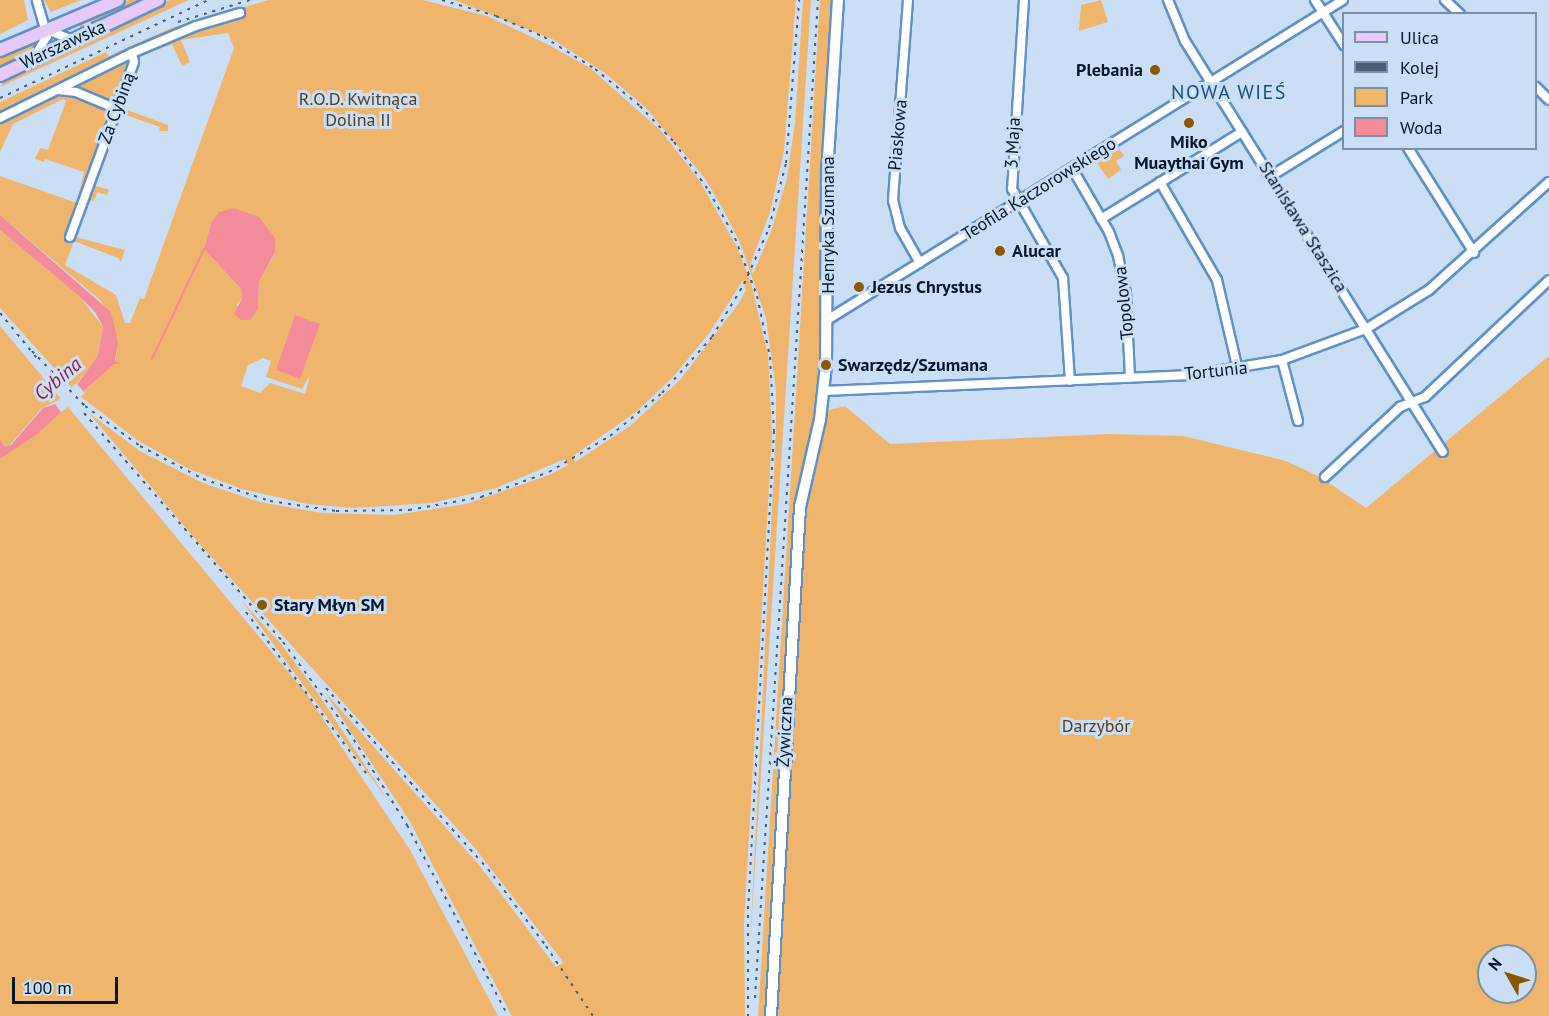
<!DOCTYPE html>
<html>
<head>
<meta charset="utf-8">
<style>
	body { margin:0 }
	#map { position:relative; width:1549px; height:1016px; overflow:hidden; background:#cadff6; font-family:"PT Sans",sans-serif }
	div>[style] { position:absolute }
	.green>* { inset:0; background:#f0b56d }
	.water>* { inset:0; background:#f48b9b }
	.pier>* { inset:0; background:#cadff6 }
	.stream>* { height:2px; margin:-1px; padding:0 1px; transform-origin:1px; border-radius:1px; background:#f48b9b }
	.roads { filter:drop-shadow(2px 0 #5f91c7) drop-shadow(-2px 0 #5f91c7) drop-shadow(0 2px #5f91c7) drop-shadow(0 -2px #5f91c7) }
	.street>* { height:8px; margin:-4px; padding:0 4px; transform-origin:4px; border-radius:4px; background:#fff }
	.secondary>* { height:10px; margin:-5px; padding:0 5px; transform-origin:5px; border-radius:5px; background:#fff }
	.primary>* { height:12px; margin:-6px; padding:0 6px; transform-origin:6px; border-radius:6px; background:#e7cafb }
	.rail>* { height:2px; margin-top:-1px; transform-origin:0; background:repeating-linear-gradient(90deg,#4a5e73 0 3px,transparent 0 9px) }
	.dots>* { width:16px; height:16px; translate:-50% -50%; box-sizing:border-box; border:3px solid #cadff6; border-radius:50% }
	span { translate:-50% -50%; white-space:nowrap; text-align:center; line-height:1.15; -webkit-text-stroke:6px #cadff6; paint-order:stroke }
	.street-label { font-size:18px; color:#03162a }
	.poi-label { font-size:18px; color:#03162a; font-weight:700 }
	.right { translate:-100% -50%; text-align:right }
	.left { translate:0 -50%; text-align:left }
	.park-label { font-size:18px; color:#583d19 }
	.neighbourhood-label { font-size:20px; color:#1b4d7e; letter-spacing:1.5px }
	.water-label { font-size:20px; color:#971c3f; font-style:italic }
	.legend { position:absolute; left:1342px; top:12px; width:195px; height:138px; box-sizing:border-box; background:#cadff6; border:2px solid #7a8fa4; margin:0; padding:8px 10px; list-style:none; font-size:18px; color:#03162a }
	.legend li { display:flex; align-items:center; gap:12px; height:30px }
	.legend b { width:30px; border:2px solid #7a8fa4 }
	.north { position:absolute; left:1477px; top:944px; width:60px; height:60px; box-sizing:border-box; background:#cadff6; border:2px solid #7a8fa4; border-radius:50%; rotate:309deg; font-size:16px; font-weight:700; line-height:24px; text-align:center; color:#03162a }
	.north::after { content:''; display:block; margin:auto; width:21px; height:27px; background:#8a5801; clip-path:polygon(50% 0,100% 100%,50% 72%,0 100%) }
	.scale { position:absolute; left:12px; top:977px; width:106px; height:27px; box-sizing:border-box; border:3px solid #03162a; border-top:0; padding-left:8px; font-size:18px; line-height:21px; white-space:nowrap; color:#03162a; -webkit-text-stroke:4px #cadff6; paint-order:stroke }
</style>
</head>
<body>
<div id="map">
	<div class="green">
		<i style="clip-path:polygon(0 0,24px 0,28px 20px,0 34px)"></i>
		<i style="clip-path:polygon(44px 0,81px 0,51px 12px)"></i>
		<i style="clip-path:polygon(129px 0,149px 0,82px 31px,77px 21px)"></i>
		<i style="clip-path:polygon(170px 0,189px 0,0 87px,6px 79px)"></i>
		<i style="clip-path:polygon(evenodd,269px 0,423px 0,487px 16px,549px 45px,590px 68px,661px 131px,699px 180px,737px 247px,751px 283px,768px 354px,772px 434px,744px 923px,745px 1016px,512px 1016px,409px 820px,324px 691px,480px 866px,556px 967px,563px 963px,561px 959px,474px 847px,196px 540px,89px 413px,140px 451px,203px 483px,260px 502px,322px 513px,395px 515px,466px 504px,549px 475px,568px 465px,565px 459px,496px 488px,432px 503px,354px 508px,307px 504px,242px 489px,189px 469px,137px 440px,80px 396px,114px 363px,121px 364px,115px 362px,117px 351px,101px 301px,0 215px,0 176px,77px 203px,84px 172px,45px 159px,44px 162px,35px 159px,40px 148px,48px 150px,66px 101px,63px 99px,13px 124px,0 152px,0 102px,106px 52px,109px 56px,171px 28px,269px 0,228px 33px,234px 48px,144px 299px,140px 298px,130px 323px,125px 323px,116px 295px,65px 265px,74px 241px,118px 258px,121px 262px,125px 250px,76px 237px,89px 200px,94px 201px,97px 192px,107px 195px,109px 190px,93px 185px,120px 113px,160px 127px,159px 131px,168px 131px,168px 125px,122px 108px,141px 56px,172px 44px,182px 66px,190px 62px,181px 40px,228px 33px,269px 0,211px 223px,275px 253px,259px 282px,258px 309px,236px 306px,242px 298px,241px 289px,204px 249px,211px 223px,269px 0,743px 280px,746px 290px,739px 303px,680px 380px,630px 426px,575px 462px,573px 456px,636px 412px,673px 377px,710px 332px,743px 280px,269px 0,263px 358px,271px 361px,266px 377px,302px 389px,310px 375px,305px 394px,270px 383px,260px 393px,241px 386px,248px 365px,263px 358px)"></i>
		<i style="clip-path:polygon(454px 0,796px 0,784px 151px,770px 212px,750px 265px,753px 274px,772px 229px,787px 178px,795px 123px,803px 0,811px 0,750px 944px,776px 430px,776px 391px,766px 318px,741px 245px,723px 209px,704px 177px,646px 108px,605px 73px,552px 39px)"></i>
		<i style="clip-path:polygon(820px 0,834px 0,824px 276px,820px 281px,820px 304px,824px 304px,819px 405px,796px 510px,768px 1016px,758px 1016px)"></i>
		<i style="clip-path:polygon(1101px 0,1108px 22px,1079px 31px,1081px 5px)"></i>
		<i style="clip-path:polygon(44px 35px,36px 48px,0 67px,0 55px)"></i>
		<i style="clip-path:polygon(1119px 149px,1124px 156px,1116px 161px,1121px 170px,1108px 179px,1097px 163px)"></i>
		<i style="clip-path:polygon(0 230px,80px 297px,103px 327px,98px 355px,73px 389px,0 308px)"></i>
		<i style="clip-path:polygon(0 326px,61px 399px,42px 408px,8px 447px,0 446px)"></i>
		<i style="clip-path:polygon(evenodd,1549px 356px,1549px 1016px,771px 1016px,775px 908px,808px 468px,817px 465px,826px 411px,845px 406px,890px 444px,1109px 434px,1183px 436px,1286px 461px,1320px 477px,1366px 508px,1549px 356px,1489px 956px,1525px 956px,1525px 992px,1489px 992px,1489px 956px)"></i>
		<i style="clip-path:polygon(68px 407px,305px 692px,410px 850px,498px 1016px,0 1016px,0 459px)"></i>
		<i style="clip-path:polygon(241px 600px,281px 644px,319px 695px,389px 802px)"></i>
	</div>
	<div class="water">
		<i style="clip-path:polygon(234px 208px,259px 217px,275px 238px,275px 252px,259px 282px,258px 309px,250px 320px,241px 320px,234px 314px,242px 298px,241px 289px,204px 249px,211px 223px,219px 212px)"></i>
		<i style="clip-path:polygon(0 215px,111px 312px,118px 342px,115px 361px,121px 364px,114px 364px,36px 435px,0 459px,0 440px,5px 447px,11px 445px,43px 408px,55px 404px,76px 386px,98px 355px,103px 327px,95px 312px,80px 297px,0 230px)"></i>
		<i style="clip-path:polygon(295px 315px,320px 324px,300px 379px,276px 370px)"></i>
	</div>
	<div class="pier">
		<i style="clip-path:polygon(76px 383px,85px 393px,61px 412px,55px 404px)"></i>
	</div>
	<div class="stream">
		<i style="left:152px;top:359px;width:122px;rotate:-64.7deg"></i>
	</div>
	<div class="roads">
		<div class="street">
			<i style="left:908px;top:0;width:201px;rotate:94.3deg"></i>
			<i style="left:893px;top:200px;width:29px;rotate:76deg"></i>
			<i style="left:900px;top:228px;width:40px;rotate:60.3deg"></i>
			<i style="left:1024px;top:0;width:189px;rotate:93.6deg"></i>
			<i style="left:1012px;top:189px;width:103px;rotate:60.2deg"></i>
			<i style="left:1063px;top:278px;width:103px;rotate:86.1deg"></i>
			<i style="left:1168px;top:0;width:44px;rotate:67.5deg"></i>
			<i style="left:1185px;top:41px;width:485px;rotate:57.9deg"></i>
			<i style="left:1315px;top:0;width:54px;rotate:57.2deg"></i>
			<i style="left:1445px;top:0;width:21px;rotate:43deg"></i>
			<i style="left:47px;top:30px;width:28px;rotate:21deg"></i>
			<i style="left:35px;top:56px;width:23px;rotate:-59deg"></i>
			<i style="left:47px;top:36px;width:37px;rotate:-106deg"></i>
			<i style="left:1536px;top:87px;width:18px;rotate:45deg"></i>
			<i style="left:59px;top:90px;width:17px;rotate:7deg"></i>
			<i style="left:76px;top:92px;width:44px;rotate:22.5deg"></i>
			<i style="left:0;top:118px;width:147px;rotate:-26.2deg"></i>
			<i style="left:132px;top:53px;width:69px;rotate:-22.9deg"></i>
			<i style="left:196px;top:26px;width:46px;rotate:-16.5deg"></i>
			<i style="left:1408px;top:148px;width:124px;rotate:57.8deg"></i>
			<i style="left:1072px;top:168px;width:74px;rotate:60deg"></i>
			<i style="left:1109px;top:232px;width:26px;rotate:69deg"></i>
			<i style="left:1118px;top:256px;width:38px;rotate:78deg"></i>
			<i style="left:1126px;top:293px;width:85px;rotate:87.3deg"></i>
			<i style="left:1271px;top:176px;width:86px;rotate:-31.7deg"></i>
			<i style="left:1160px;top:182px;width:113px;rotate:59.8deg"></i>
			<i style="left:1217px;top:280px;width:92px;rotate:76.9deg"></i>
			<i style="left:1101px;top:219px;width:166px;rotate:-31.7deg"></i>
			<i style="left:70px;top:237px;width:186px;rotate:-69.9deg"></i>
			<i style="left:134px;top:62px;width:9px;rotate:-103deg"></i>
			<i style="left:827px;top:320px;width:607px;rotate:-31.81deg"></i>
			<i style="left:1282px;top:360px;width:63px;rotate:75.3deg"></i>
			<i style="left:824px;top:391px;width:368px;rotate:-2.5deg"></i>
			<i style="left:1192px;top:375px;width:91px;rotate:-9.5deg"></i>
			<i style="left:1282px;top:360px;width:90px;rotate:-20.3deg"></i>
			<i style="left:1366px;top:329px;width:74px;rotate:-31.8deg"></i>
			<i style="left:1429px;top:290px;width:161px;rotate:-42deg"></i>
			<i style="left:1325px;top:477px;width:103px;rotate:-43deg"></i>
			<i style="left:1400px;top:407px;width:27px;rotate:-22deg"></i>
			<i style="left:1425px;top:397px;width:170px;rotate:-43.3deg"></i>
		</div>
		<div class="secondary">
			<i style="left:771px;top:1016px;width:510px;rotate:-86.74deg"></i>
			<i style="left:800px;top:507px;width:89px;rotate:-77.1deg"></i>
			<i style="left:820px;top:420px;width:55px;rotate:-83.8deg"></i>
			<i style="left:826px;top:365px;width:191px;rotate:-89.7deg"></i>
			<i style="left:827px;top:174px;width:174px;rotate:-86.4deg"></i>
		</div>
		<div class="primary">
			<i style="left:0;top:50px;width:128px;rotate:-23deg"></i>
			<i style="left:0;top:75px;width:175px;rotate:-25.4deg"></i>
		</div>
	</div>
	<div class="rail">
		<i style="left:442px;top:0;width:56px;rotate:16.5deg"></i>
		<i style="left:496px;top:16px;width:52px;rotate:23.6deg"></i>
		<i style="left:544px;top:37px;width:60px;rotate:32.1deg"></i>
		<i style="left:595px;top:69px;width:58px;rotate:39.4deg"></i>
		<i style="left:640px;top:106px;width:50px;rotate:46.6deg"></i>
		<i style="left:674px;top:142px;width:60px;rotate:54.5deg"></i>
		<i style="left:709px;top:191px;width:54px;rotate:61deg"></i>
		<i style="left:735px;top:238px;width:62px;rotate:69.2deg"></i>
		<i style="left:757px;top:296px;width:62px;rotate:78deg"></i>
		<i style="left:770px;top:357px;width:74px;rotate:86.9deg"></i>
		<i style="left:774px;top:431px;width:476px;rotate:93.1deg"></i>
		<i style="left:748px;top:906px;width:110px;rotate:90deg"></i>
		<i style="left:178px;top:22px;width:75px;rotate:-17deg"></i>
		<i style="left:0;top:98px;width:230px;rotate:-25.2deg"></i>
		<i style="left:0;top:313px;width:58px;rotate:50.6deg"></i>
		<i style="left:32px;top:351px;width:76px;rotate:46.1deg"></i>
		<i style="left:85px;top:406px;width:68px;rotate:36deg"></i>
		<i style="left:140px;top:446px;width:71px;rotate:27.6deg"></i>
		<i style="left:203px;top:479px;width:71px;rotate:18.2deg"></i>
		<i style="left:270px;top:501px;width:67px;rotate:8.6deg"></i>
		<i style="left:336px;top:511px;width:73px;rotate:-0.8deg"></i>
		<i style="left:409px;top:510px;width:73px;rotate:-10.2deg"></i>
		<i style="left:481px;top:497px;width:72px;rotate:-20.2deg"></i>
		<i style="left:549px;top:472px;width:71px;rotate:-30.5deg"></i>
		<i style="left:610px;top:436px;width:67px;rotate:-39.6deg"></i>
		<i style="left:662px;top:393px;width:75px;rotate:-48.2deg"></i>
		<i style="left:712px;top:337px;width:62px;rotate:-58.9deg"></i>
		<i style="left:744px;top:284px;width:61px;rotate:-65.9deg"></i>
		<i style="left:769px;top:228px;width:67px;rotate:-75.3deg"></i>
		<i style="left:786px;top:163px;width:164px;rotate:-85.4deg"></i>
		<i style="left:84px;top:413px;width:303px;rotate:49deg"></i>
		<i style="left:283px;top:642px;width:112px;rotate:53.7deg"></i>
		<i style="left:349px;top:732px;width:110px;rotate:58.1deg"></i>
		<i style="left:407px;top:825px;width:216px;rotate:62.1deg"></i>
		<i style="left:246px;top:612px;width:201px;rotate:53.3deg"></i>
		<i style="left:326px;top:688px;width:243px;rotate:48.2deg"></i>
		<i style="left:488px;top:869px;width:96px;rotate:53deg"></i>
		<i style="left:546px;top:946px;width:84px;rotate:56.1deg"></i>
		<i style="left:755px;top:998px;width:1000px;rotate:-86.39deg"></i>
	</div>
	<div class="dots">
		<i style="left:1155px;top:70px;background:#8a5801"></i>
		<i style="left:1189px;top:123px;background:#8a5801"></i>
		<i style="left:1000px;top:251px;background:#8a5801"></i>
		<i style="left:859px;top:287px;background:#8a5801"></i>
		<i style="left:826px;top:365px;background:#8a5801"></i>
		<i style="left:262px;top:605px;background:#8a5801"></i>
	</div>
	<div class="street-label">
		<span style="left:63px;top:45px;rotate:-25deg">Warszawska</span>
		<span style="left:117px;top:108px;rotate:-70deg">Za Cybiną</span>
		<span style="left:898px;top:135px;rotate:-85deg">Piaskowa</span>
		<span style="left:1013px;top:143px;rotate:-87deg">3 Maja</span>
		<span style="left:1039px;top:189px;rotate:-32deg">Teofila Kaczorowskiego</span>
		<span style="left:828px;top:225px;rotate:-90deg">Henryka Szumana</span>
		<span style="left:1303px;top:227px;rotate:58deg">Stanisława Staszica</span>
		<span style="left:1124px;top:303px;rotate:-96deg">Topolowa</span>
		<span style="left:1216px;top:371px;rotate:-6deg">Tortunia</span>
		<span style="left:785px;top:732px;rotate:-87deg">Żywiczna</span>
	</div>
	<div class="poi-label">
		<span class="right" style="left:1143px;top:70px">Plebania</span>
		<span style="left:1189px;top:153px">Miko<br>Muaythai Gym</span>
		<span class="left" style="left:1012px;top:251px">Alucar</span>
		<span class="left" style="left:871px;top:287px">Jezus Chrystus</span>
		<span class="left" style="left:838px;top:365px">Swarzędz/Szumana</span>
		<span class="left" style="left:274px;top:605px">Stary Młyn SM</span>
	</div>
	<div class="park-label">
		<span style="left:358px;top:110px">R.O.D. Kwitnąca<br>Dolina II</span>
		<span style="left:1096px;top:726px">Darzybór</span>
	</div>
	<div class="neighbourhood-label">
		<span style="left:1229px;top:92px">NOWA WIEŚ</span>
	</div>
	<div class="water-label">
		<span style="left:58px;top:379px;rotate:-40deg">Cybina</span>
	</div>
	<ul class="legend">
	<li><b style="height:8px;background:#e7cafb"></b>Ulica</li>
	<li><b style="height:8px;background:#4a5e73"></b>Kolej</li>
	<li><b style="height:16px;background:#f0b56d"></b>Park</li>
	<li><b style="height:16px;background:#f48b9b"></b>Woda</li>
	</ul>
	<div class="north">N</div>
	<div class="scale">100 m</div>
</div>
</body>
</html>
